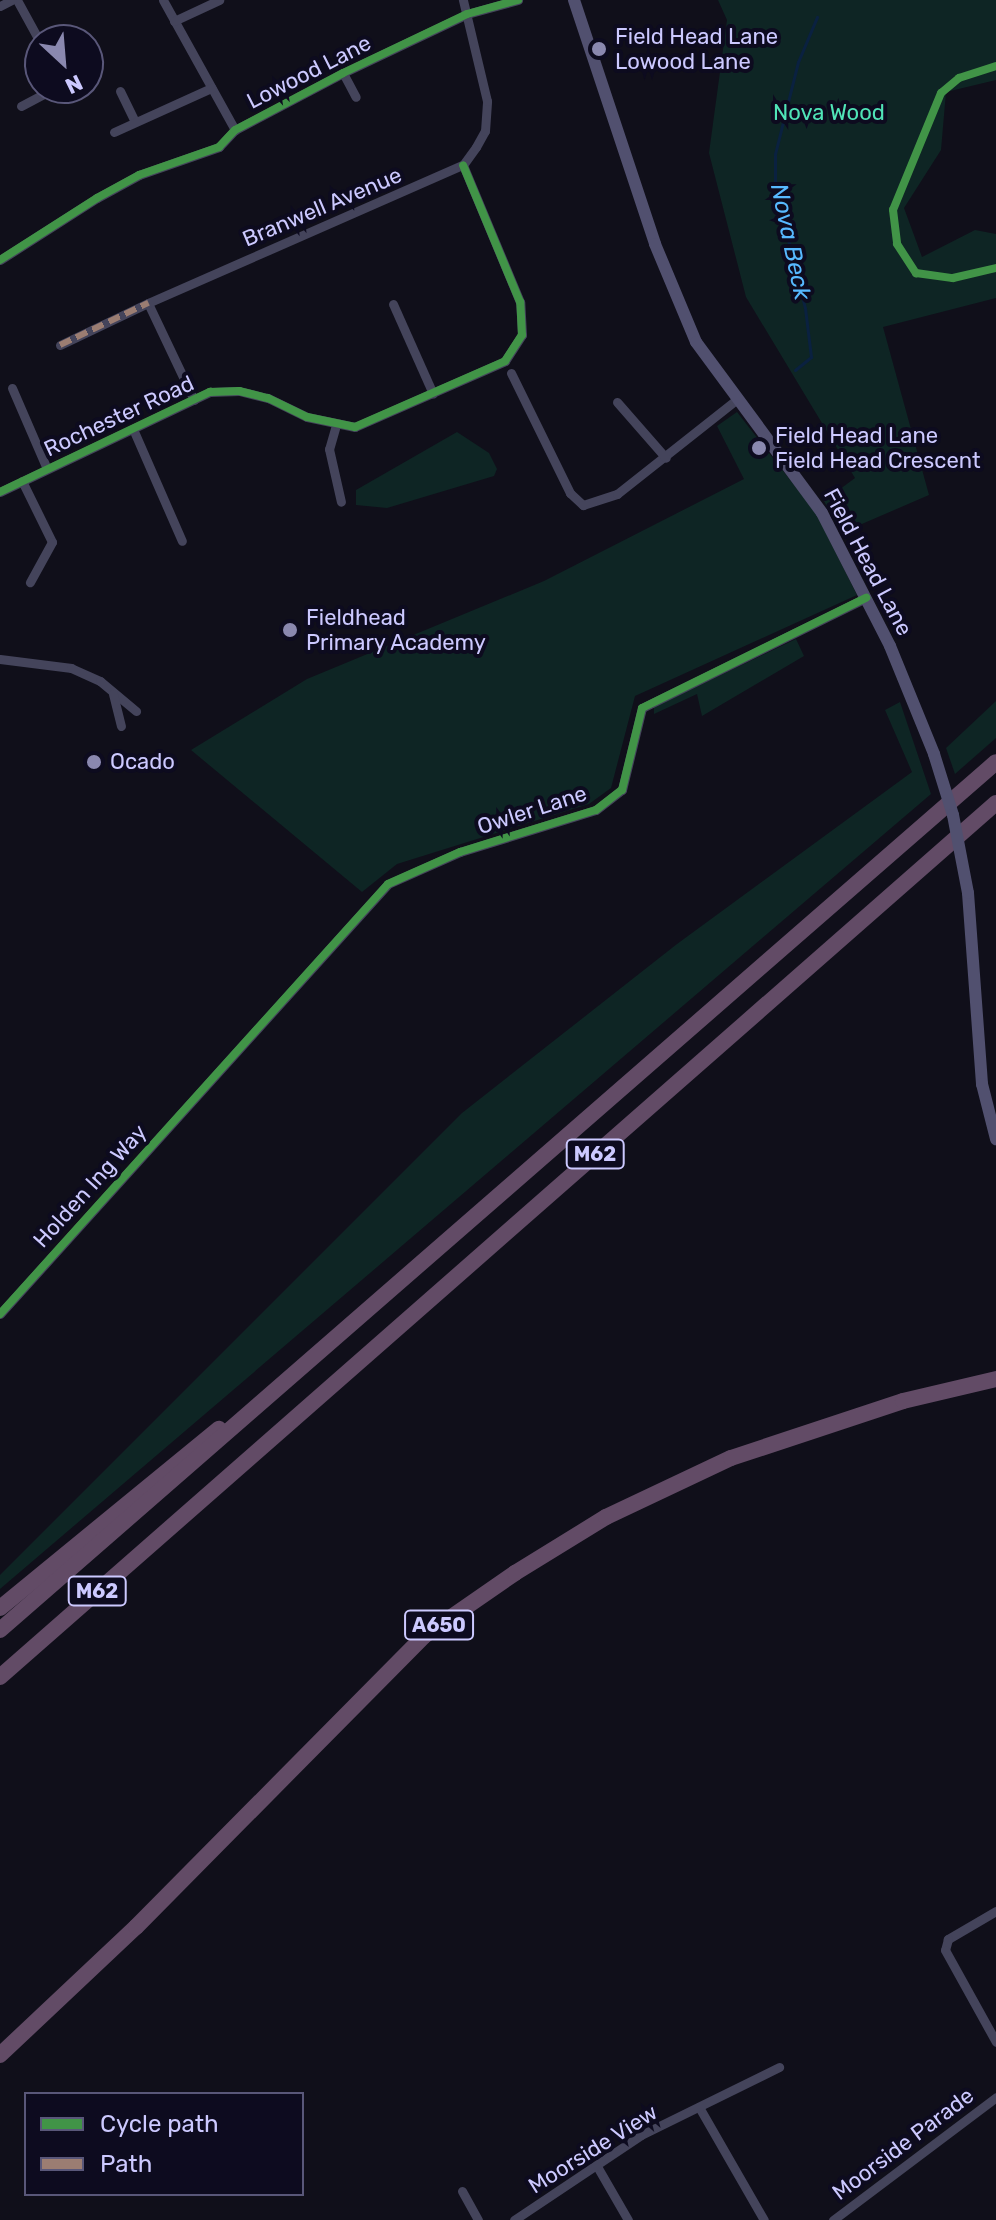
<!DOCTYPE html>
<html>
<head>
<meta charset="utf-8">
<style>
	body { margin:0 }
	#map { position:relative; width:996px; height:2220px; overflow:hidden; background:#100f1a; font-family:Rubik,sans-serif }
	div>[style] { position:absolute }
	.green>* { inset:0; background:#0e2524 }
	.stream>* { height:3px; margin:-1.5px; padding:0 1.5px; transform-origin:1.5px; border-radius:1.5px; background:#0a2140 }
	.street>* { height:9px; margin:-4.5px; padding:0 4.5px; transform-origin:4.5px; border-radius:4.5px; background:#44445b }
	.secondary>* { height:12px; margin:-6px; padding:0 6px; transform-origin:6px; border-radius:6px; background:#51506f }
	.highway>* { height:16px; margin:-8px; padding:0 8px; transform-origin:8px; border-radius:8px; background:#624b66 }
	.secondary-bridge>* { height:12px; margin:-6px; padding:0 6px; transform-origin:6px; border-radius:6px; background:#51506f }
	.quiet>* { height:6px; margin-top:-3px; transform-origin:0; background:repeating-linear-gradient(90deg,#9b7d72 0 12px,transparent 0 18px) }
	.cycleway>* { height:8px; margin:-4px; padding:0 4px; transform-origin:4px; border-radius:4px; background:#419447 }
	.dots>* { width:22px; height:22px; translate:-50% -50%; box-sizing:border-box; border:4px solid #0d0b1f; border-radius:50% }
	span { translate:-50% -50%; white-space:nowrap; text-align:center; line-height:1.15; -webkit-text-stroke:8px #0d0b1f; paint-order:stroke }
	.shield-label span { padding:2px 6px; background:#0d0b1f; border:2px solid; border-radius:6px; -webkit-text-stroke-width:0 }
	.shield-label { font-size:20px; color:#ccc9ff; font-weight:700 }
	.poi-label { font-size:22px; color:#ccc9ff }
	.left { translate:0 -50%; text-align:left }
	.street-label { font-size:22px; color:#ccc9ff }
	.park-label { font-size:22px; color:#50e4b7 }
	.water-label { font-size:24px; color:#57b9ff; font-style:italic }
	.legend { position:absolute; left:24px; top:2092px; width:280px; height:104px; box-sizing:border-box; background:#0d0b1f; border:2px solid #595779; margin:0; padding:10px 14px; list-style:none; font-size:24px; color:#ccc9ff }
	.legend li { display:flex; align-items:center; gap:16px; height:40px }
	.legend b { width:40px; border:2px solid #595779 }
	.north { position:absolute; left:24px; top:24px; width:80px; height:80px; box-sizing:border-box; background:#0d0b1f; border:2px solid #595779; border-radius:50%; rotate:154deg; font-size:22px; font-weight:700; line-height:32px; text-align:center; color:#ccc9ff }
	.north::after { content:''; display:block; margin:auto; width:28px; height:36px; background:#8a88af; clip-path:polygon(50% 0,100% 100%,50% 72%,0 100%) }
</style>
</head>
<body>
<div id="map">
	<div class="green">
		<i style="clip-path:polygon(718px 0,996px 0,996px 80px,946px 92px,941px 150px,904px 208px,922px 257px,975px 230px,996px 234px,996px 298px,883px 327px,929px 495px,841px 533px,824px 501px,855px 478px,746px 297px,709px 153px,727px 20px)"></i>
		<i style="clip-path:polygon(737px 412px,816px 513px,857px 595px,635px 696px,611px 788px,589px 804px,397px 864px,362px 892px,191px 750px,307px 679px,544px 581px,744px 479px,717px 426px)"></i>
		<i style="clip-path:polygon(457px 432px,489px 453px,497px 469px,494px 476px,387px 508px,356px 505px,356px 490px)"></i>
		<i style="clip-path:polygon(796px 639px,804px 656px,702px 716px,697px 694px,654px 714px,654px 707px)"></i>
		<i style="clip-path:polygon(996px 701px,996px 738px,955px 774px,946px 748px)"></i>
		<i style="clip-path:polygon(900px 702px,931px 794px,0 1589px,0 1575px,462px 1113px,677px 944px,912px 772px,885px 710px)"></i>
	</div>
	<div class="stream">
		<i style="left:795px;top:370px;width:21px;rotate:-39deg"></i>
		<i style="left:811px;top:357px;width:49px;rotate:-97deg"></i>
		<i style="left:805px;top:308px;width:124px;rotate:-104deg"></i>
		<i style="left:775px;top:188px;width:34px;rotate:-90deg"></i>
		<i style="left:775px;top:154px;width:95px;rotate:-76deg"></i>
		<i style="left:798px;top:62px;width:49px;rotate:-67.1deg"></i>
	</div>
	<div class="street">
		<i style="left:17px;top:0;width:48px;rotate:61.3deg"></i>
		<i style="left:163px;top:0;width:149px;rotate:61deg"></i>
		<i style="left:0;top:6px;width:13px;rotate:-27deg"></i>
		<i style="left:174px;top:21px;width:50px;rotate:-25deg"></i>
		<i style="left:343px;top:73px;width:27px;rotate:62deg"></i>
		<i style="left:120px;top:91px;width:32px;rotate:64deg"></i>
		<i style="left:21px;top:106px;width:38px;rotate:-28deg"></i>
		<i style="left:114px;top:132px;width:107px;rotate:-24.4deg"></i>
		<i style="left:0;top:260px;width:115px;rotate:-32.6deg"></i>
		<i style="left:97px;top:198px;width:48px;rotate:-28.7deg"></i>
		<i style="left:139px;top:175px;width:85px;rotate:-19.3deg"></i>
		<i style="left:219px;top:147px;width:23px;rotate:-47deg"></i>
		<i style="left:235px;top:130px;width:122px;rotate:-27.8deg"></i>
		<i style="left:343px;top:73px;width:137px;rotate:-25.4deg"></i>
		<i style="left:467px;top:14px;width:53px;rotate:-15.4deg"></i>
		<i style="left:393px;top:304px;width:98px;rotate:66deg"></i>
		<i style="left:60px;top:345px;width:98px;rotate:-25.5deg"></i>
		<i style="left:511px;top:373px;width:134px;rotate:63.8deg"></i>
		<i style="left:570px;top:493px;width:18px;rotate:43deg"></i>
		<i style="left:583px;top:505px;width:36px;rotate:-18deg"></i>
		<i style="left:617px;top:494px;width:152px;rotate:-38.3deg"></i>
		<i style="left:12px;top:388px;width:88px;rotate:66.6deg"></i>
		<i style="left:194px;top:400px;width:107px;rotate:-115.4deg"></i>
		<i style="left:148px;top:303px;width:344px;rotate:-23.7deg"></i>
		<i style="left:463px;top:165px;width:22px;rotate:-54deg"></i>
		<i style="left:476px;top:147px;width:18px;rotate:-61deg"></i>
		<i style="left:485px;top:131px;width:30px;rotate:-86deg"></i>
		<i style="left:487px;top:101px;width:104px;rotate:-103.4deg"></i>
		<i style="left:617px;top:402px;width:74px;rotate:48.8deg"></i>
		<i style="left:336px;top:425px;width:25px;rotate:106deg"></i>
		<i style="left:329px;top:449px;width:54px;rotate:77.2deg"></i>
		<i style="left:133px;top:429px;width:122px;rotate:66.4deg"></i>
		<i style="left:22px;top:481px;width:68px;rotate:63.8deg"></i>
		<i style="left:52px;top:542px;width:46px;rotate:118.8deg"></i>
		<i style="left:0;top:492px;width:233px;rotate:-25.5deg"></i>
		<i style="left:210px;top:392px;width:29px;rotate:-2deg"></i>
		<i style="left:239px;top:391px;width:30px;rotate:14deg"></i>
		<i style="left:268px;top:398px;width:43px;rotate:26deg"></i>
		<i style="left:307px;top:417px;width:49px;rotate:11.8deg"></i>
		<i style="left:355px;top:427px;width:164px;rotate:-23.7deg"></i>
		<i style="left:505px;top:361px;width:31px;rotate:-57deg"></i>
		<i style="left:522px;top:335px;width:33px;rotate:-93deg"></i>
		<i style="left:520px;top:302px;width:148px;rotate:-112.6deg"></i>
		<i style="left:0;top:659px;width:72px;rotate:7.2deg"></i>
		<i style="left:71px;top:668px;width:32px;rotate:24deg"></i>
		<i style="left:100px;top:681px;width:47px;rotate:39.8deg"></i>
		<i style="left:113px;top:694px;width:33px;rotate:76deg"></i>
		<i style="left:0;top:1314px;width:579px;rotate:-47.94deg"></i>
		<i style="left:388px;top:884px;width:79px;rotate:-24deg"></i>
		<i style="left:460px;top:852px;width:142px;rotate:-17.2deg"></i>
		<i style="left:596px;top:810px;width:33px;rotate:-38deg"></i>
		<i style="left:622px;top:790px;width:84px;rotate:-76.3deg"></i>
		<i style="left:642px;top:708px;width:250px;rotate:-26.2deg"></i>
		<i style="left:996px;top:1911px;width:56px;rotate:149.7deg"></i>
		<i style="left:948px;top:1939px;width:11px;rotate:105deg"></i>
		<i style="left:945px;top:1950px;width:105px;rotate:61deg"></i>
		<i style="left:699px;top:2107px;width:130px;rotate:60.1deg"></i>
		<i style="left:598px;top:2168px;width:60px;rotate:60deg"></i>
		<i style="left:462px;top:2191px;width:33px;rotate:61deg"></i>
		<i style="left:514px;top:2220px;width:153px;rotate:-33.8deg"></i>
		<i style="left:641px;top:2135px;width:154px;rotate:-26.2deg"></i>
		<i style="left:833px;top:2220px;width:204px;rotate:-37deg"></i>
	</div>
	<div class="secondary">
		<i style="left:574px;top:0;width:257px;rotate:71.6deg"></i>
		<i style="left:655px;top:244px;width:106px;rotate:67.3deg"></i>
		<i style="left:696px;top:342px;width:212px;rotate:53.6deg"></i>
		<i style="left:822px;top:513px;width:149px;rotate:62.9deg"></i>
		<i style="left:890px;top:646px;width:117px;rotate:67.8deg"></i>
		<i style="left:968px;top:893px;width:192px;rotate:85.8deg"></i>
		<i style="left:982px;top:1084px;width:57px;rotate:75.7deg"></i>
	</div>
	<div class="highway">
		<i style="left:0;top:1608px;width:283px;rotate:-39.3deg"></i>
		<i style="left:0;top:1630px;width:1321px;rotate:-41.07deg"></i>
		<i style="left:0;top:1677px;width:1325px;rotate:-41.27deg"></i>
		<i style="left:0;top:2055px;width:187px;rotate:-43.3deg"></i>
		<i style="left:136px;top:1927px;width:409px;rotate:-45.3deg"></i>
		<i style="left:424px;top:1636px;width:111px;rotate:-34.7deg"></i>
		<i style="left:515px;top:1573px;width:107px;rotate:-31.6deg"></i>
		<i style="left:606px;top:1517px;width:138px;rotate:-25.3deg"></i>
		<i style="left:731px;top:1458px;width:181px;rotate:-18.3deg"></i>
		<i style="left:903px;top:1401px;width:96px;rotate:-13.3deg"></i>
	</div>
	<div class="secondary-bridge">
		<i style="left:934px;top:754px;width:64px;rotate:72.7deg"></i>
		<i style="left:953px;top:815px;width:79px;rotate:79.1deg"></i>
	</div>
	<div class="quiet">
		<i style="left:60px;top:345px;width:98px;rotate:-25.5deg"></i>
	</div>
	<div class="cycleway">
		<i style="left:996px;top:66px;width:39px;rotate:162deg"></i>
		<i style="left:959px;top:78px;width:23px;rotate:140deg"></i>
		<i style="left:941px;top:93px;width:126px;rotate:112.3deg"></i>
		<i style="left:893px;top:210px;width:34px;rotate:83deg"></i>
		<i style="left:897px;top:244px;width:35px;rotate:57deg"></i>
		<i style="left:916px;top:273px;width:37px;rotate:8deg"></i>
		<i style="left:953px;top:278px;width:44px;rotate:-13.1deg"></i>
		<i style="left:0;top:260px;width:115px;rotate:-32.6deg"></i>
		<i style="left:97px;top:198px;width:48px;rotate:-28.7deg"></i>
		<i style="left:139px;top:175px;width:85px;rotate:-19.3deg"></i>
		<i style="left:219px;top:147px;width:23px;rotate:-47deg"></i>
		<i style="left:235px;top:130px;width:122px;rotate:-27.8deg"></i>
		<i style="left:343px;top:73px;width:137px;rotate:-25.4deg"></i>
		<i style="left:467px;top:14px;width:53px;rotate:-15.4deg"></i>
		<i style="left:0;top:492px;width:233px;rotate:-25.5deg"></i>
		<i style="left:210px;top:392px;width:29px;rotate:-2deg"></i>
		<i style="left:239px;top:391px;width:30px;rotate:14deg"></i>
		<i style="left:268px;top:398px;width:43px;rotate:26deg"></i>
		<i style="left:307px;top:417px;width:49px;rotate:11.8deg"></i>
		<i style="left:355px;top:427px;width:164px;rotate:-23.7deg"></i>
		<i style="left:505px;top:361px;width:31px;rotate:-57deg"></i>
		<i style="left:522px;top:335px;width:33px;rotate:-93deg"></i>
		<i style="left:520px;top:302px;width:148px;rotate:-112.6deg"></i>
		<i style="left:0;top:1314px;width:579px;rotate:-47.94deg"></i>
		<i style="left:388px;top:884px;width:79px;rotate:-24deg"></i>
		<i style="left:460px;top:852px;width:142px;rotate:-17.2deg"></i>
		<i style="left:596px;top:810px;width:33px;rotate:-38deg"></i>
		<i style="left:622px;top:790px;width:84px;rotate:-76.3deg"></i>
		<i style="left:642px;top:708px;width:250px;rotate:-26.2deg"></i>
	</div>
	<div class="dots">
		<i style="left:599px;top:49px;background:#8a88af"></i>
		<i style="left:759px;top:448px;background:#8a88af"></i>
		<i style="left:290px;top:630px;background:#8a88af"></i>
		<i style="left:94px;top:762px;background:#8a88af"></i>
	</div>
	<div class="shield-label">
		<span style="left:595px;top:1154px">M62</span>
		<span style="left:97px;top:1591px">M62</span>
		<span style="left:439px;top:1625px">A650</span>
	</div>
	<div class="poi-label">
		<span class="left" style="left:615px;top:49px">Field Head Lane<br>Lowood Lane</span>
		<span class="left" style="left:775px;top:448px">Field Head Lane<br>Field Head Crescent</span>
		<span class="left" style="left:306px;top:630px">Fieldhead<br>Primary Academy</span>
		<span class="left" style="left:110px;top:762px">Ocado</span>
	</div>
	<div class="street-label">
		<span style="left:309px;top:72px;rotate:-27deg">Lowood Lane</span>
		<span style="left:322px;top:207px;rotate:-23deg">Branwell Avenue</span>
		<span style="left:119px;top:416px;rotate:-25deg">Rochester Road</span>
		<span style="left:868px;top:562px;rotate:62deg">Field Head Lane</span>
		<span style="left:532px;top:810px;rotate:-18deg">Owler Lane</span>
		<span style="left:90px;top:1186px;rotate:-48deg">Holden Ing Way</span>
		<span style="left:903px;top:2144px;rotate:-37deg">Moorside Parade</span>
		<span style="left:593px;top:2149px;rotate:-32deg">Moorside View</span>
	</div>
	<div class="park-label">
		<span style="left:829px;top:113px">Nova Wood</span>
	</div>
	<div class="water-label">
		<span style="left:790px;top:242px;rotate:78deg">Nova Beck</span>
	</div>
	<ul class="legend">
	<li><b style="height:10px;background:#419447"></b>Cycle path</li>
	<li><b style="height:10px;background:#9b7d72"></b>Path</li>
	</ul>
	<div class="north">N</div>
</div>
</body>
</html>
